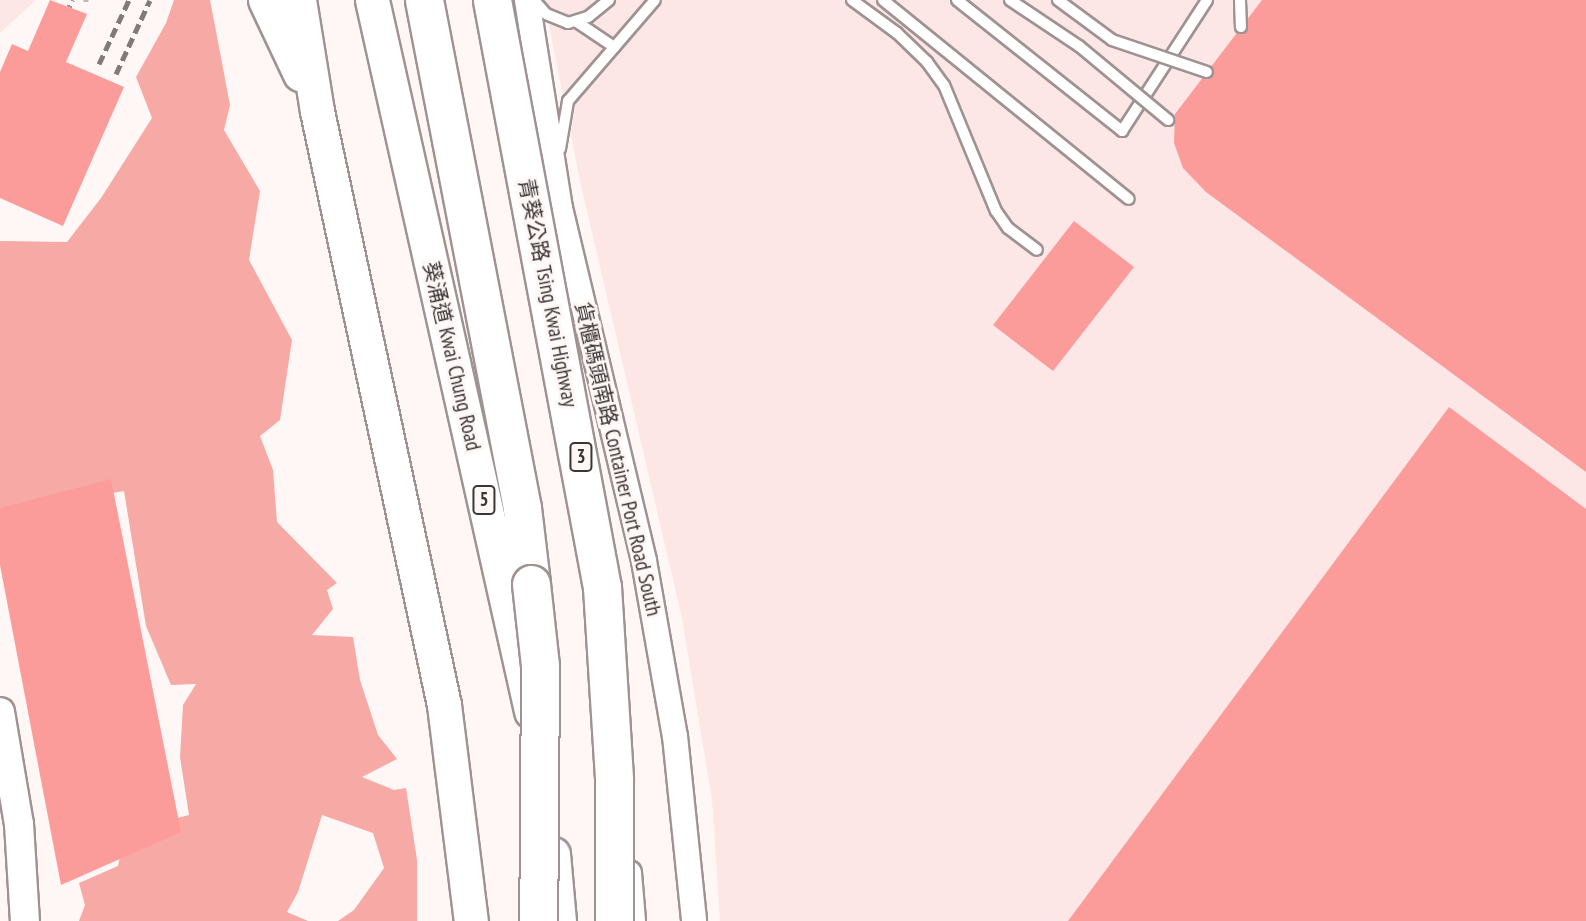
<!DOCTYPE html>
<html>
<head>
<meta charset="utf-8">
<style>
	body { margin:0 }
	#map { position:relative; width:1586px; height:921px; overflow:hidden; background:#fef7f6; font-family:"PT Sans Narrow","Noto Sans TC",sans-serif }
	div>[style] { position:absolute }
	.built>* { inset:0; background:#fce7e6 }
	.forest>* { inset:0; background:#f7a9a6 }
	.building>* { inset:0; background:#fc9c9a }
	.path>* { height:4.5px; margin-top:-2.25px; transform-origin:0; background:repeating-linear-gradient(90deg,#938d8d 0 2px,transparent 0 7px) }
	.roads { filter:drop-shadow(2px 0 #9e9392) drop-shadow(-2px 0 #9e9392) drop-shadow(0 2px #9e9392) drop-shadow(0 -2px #9e9392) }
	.service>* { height:10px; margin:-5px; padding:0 5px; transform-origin:5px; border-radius:5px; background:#fff }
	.tertiary>* { height:24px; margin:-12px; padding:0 12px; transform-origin:12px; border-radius:12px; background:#fff }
	.secondary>* { height:28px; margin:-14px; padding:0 14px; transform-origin:14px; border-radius:14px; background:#fff }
	.trunk>* { height:33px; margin:-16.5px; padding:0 16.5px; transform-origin:16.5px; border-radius:16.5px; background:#fff }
	.motorway>* { height:37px; margin:-18.5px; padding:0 18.5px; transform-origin:18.5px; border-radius:18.5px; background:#fff }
	.rail>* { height:5px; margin-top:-2.5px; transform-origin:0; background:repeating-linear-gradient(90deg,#807a7a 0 10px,transparent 0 15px) }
	.bridges { filter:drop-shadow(2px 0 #9e9392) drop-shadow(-2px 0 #9e9392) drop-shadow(0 2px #9e9392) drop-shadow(0 -2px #9e9392) }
	.service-bridge>* { height:10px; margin:-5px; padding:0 5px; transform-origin:5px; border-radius:5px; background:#fff }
	.motorway-bridge>* { height:37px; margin:-18.5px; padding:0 18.5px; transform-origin:18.5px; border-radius:18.5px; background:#fff }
	span { translate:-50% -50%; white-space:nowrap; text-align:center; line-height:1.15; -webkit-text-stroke:6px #fef7f6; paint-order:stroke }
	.shield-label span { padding:2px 5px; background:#fef7f6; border:2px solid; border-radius:5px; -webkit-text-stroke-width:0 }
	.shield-label { font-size:19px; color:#3b3636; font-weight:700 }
	.street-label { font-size:21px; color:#3b3636 }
</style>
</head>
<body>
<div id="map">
	<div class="built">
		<i style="clip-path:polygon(0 0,36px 0,0 33px)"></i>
		<i style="clip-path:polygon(544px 0,1586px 0,1586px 921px,720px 921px,712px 800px,682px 618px,580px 181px)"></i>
	</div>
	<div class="forest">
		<i style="clip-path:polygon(174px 0,210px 0,230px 105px,224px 130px,260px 191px,249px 260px,292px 340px,280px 420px,260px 436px,273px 470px,277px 522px,337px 583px,327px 590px,333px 609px,312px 635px,353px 637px,360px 680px,378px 735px,397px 759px,362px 777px,394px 790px,406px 788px,417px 860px,417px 921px,338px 921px,354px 910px,384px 868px,373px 833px,322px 815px,298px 892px,287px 912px,308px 921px,79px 921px,85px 905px,79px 883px,118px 866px,125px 831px,189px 815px,180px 757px,183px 705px,196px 684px,171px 685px,146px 626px,124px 491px,0 512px,0 241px,67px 242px,101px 198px,152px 118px,136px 77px,166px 23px)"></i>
	</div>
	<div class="building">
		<i style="clip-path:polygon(50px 0,87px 14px,66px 62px,124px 87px,63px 226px,0 198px,0 72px,12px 44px,28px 51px)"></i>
		<i style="clip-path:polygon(1262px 0,1586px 0,1586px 472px,1206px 192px,1183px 168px,1174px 143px,1175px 114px)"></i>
		<i style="clip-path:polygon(1074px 221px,1134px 267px,1053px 371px,993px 325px)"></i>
		<i style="clip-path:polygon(1449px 407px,1586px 509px,1586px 921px,1068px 921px)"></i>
		<i style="clip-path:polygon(111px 479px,181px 832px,61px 885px,0 565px,0 508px)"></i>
	</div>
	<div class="path">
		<i style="left:69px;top:7px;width:8px;rotate:-67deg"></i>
	</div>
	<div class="roads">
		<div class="service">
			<i style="left:534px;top:0;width:18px;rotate:49deg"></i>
			<i style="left:546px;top:14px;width:24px;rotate:22deg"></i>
			<i style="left:568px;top:23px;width:21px;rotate:-17deg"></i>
			<i style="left:588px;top:17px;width:27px;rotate:-39deg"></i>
			<i style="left:852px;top:0;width:56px;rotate:36.3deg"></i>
			<i style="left:897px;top:33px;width:42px;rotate:44deg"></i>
			<i style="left:927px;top:62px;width:29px;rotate:54deg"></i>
			<i style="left:944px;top:85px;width:136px;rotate:67.6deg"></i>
			<i style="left:996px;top:211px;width:21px;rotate:55deg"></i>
			<i style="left:1008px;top:228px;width:36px;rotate:37deg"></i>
			<i style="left:883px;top:0;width:316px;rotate:39deg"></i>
			<i style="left:957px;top:0;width:211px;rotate:38.4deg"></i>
			<i style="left:1122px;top:131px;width:156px;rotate:-57deg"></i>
			<i style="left:1240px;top:0;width:27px;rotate:88deg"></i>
			<i style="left:577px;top:22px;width:45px;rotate:34deg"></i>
			<i style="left:560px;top:149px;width:49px;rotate:-80.5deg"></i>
			<i style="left:568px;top:101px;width:133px;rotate:-49.3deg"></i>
		</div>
		<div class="tertiary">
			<i style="left:527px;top:0;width:211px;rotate:81deg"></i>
			<i style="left:560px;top:208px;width:363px;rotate:76.6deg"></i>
			<i style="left:644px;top:561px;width:178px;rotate:80deg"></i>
			<i style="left:675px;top:736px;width:186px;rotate:84.1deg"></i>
			<i style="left:629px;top:873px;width:48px;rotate:85.2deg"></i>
		</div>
		<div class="secondary">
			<i style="left:0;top:712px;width:114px;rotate:80.4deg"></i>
			<i style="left:19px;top:824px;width:97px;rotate:86.5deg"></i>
		</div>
		<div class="trunk">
			<i style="left:265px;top:0;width:82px;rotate:64.7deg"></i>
			<i style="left:299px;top:0;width:112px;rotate:80.8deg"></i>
			<i style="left:317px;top:111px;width:607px;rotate:77.93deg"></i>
			<i style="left:444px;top:705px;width:218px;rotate:82.9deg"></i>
			<i style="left:372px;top:0;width:729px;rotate:77.39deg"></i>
			<i style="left:553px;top:854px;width:67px;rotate:84.9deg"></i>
		</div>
		<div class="motorway">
			<i style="left:424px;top:0;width:517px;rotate:79.08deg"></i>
			<i style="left:522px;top:508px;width:77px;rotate:83.2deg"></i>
		</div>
	</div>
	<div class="rail">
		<i style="left:86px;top:1px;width:1px;rotate:-90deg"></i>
		<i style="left:99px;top:64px;width:71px;rotate:-64.9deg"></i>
		<i style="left:116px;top:74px;width:81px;rotate:-65.3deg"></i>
	</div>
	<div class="bridges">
		<div class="service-bridge">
			<i style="left:1010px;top:0;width:83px;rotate:33.7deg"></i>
			<i style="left:1079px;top:46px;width:116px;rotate:39.7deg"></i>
			<i style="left:1058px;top:0;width:67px;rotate:36.5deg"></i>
			<i style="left:1112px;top:40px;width:100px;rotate:18.6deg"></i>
		</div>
		<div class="motorway-bridge">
			<i style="left:492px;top:0;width:597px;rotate:79.39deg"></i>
			<i style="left:602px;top:587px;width:193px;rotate:86.4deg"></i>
			<i style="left:614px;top:780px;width:141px;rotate:90deg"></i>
			<i style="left:531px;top:584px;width:82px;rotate:83.7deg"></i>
			<i style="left:540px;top:666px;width:255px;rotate:90.4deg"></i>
		</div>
	</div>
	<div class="shield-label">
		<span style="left:581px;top:457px">3</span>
		<span style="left:484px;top:500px">5</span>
	</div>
	<div class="street-label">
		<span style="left:548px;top:293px;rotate:79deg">青葵公路 Tsing Kwai Highway</span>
		<span style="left:452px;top:356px;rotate:77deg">葵涌道 Kwai Chung Road</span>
		<span style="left:618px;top:459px;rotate:77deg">貨櫃碼頭南路 Container Port Road South</span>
	</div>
</div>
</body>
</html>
